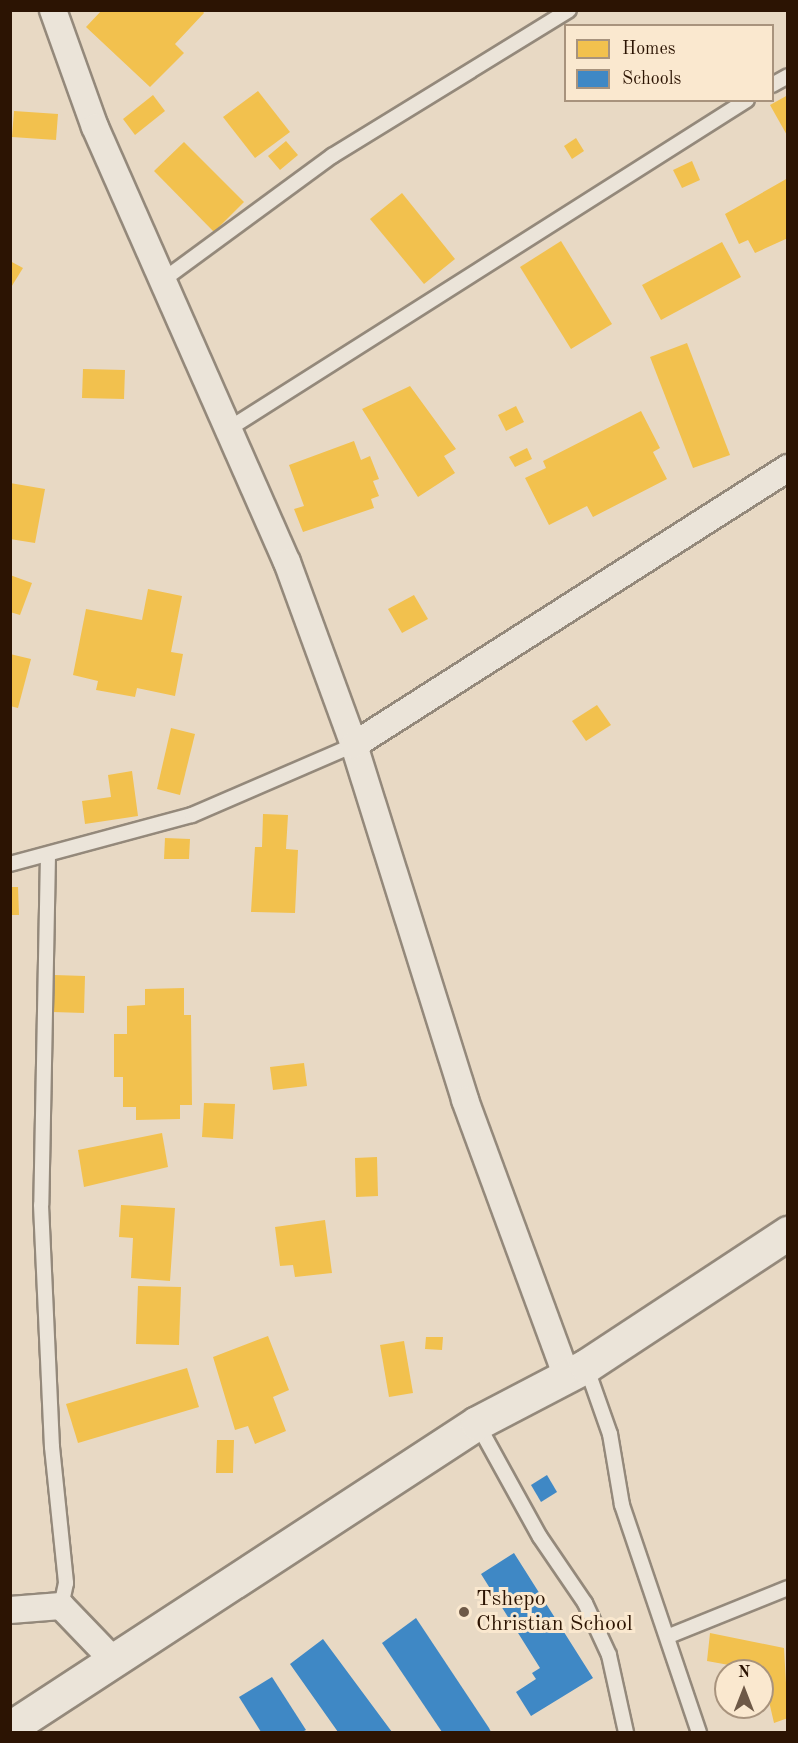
<!DOCTYPE html>
<html>
<head>
<meta charset="utf-8">
<style>
	body { margin:0 }
	#map { position:relative; width:798px; height:1743px; overflow:hidden; background:#e8d9c4; font-family:"Old Standard TT",serif }
	div>[style] { position:absolute }
	.homes>* { inset:0; background:#f2c14e }
	.schools>* { inset:0; background:#3f88c5 }
	.roads { filter:drop-shadow(2px 0 #94897b) drop-shadow(-2px 0 #94897b) drop-shadow(0 2px #94897b) drop-shadow(0 -2px #94897b) }
	.service>* { height:14px; margin:-7px; padding:0 7px; transform-origin:7px; border-radius:7px; background:#ebe4d9 }
	.minor>* { height:26px; margin:-13px; padding:0 13px; transform-origin:13px; border-radius:13px; background:#ebe4d9 }
	.secondary>* { height:33px; margin:-16.5px; padding:0 16.5px; transform-origin:16.5px; border-radius:16.5px; background:#ebe4d9 }
	.dots>* { width:16px; height:16px; translate:-50% -50%; box-sizing:border-box; border:3px solid #fae8cf; border-radius:50% }
	span { translate:-50% -50%; white-space:nowrap; text-align:center; line-height:1.15; -webkit-text-stroke:6px #fae8cf; paint-order:stroke }
	.poi-label { font-size:22px; color:#2c1403 }
	.left { translate:0 -50%; text-align:left }
	.frame { position:absolute; inset:0; border:12px solid #2c1403; pointer-events:none }
	.legend { position:absolute; left:564px; top:24px; width:210px; height:78px; box-sizing:border-box; background:#fae8cf; border:2px solid #a8937d; margin:0; padding:8px 10px; list-style:none; font-size:18px; color:#2c1403 }
	.legend li { display:flex; align-items:center; gap:12px; height:30px }
	.legend b { width:30px; border:2px solid #a8937d }
	.north { position:absolute; left:714px; top:1659px; width:60px; height:60px; box-sizing:border-box; background:#fae8cf; border:2px solid #a8937d; border-radius:50%; rotate:0deg; font-size:16px; font-weight:700; line-height:24px; text-align:center; color:#2c1403 }
	.north::after { content:''; display:block; margin:auto; width:21px; height:27px; background:#6e5947; clip-path:polygon(50% 0,100% 100%,50% 72%,0 100%) }
</style>
</head>
<body>
<div id="map">
	<div class="homes">
		<i style="clip-path:polygon(102px 10px,202px 10px,204px 13px,175px 44px,184px 53px,150px 87px,86px 27px)"></i>
		<i style="clip-path:polygon(258px 91px,290px 132px,255px 158px,223px 117px)"></i>
		<i style="clip-path:polygon(153px 95px,165px 111px,135px 135px,123px 119px)"></i>
		<i style="clip-path:polygon(788px 95px,788px 137px,770px 105px)"></i>
		<i style="clip-path:polygon(14px 111px,58px 114px,56px 140px,12px 137px)"></i>
		<i style="clip-path:polygon(576px 138px,584px 151px,572px 159px,564px 146px)"></i>
		<i style="clip-path:polygon(286px 141px,298px 155px,280px 170px,268px 156px)"></i>
		<i style="clip-path:polygon(184px 142px,244px 202px,214px 232px,154px 171px)"></i>
		<i style="clip-path:polygon(692px 161px,700px 180px,682px 188px,673px 170px)"></i>
		<i style="clip-path:polygon(788px 178px,788px 238px,755px 253px,748px 240px,739px 244px,725px 214px)"></i>
		<i style="clip-path:polygon(402px 193px,455px 259px,424px 284px,370px 219px)"></i>
		<i style="clip-path:polygon(561px 241px,612px 324px,571px 349px,520px 267px)"></i>
		<i style="clip-path:polygon(722px 242px,741px 277px,661px 320px,642px 285px)"></i>
		<i style="clip-path:polygon(10px 261px,23px 268px,10px 289px)"></i>
		<i style="clip-path:polygon(687px 343px,730px 455px,693px 468px,650px 357px)"></i>
		<i style="clip-path:polygon(83px 369px,125px 370px,124px 399px,82px 398px)"></i>
		<i style="clip-path:polygon(410px 386px,456px 449px,444px 456px,455px 473px,418px 497px,362px 409px)"></i>
		<i style="clip-path:polygon(516px 406px,524px 422px,506px 431px,498px 415px)"></i>
		<i style="clip-path:polygon(641px 411px,660px 448px,653px 452px,667px 479px,593px 517px,587px 506px,549px 525px,525px 478px,546px 468px,543px 461px)"></i>
		<i style="clip-path:polygon(354px 441px,361px 460px,370px 456px,379px 479px,373px 481px,379px 496px,371px 499px,374px 508px,303px 532px,294px 509px,304px 506px,289px 465px)"></i>
		<i style="clip-path:polygon(527px 448px,532px 459px,515px 467px,509px 457px)"></i>
		<i style="clip-path:polygon(10px 483px,45px 489px,35px 543px,10px 539px)"></i>
		<i style="clip-path:polygon(10px 575px,32px 583px,20px 615px,10px 612px)"></i>
		<i style="clip-path:polygon(148px 589px,182px 596px,171px 652px,183px 654px,175px 696px,137px 688px,135px 697px,96px 690px,98px 681px,73px 675px,86px 609px,142px 620px)"></i>
		<i style="clip-path:polygon(414px 595px,428px 619px,402px 633px,388px 609px)"></i>
		<i style="clip-path:polygon(10px 654px,31px 659px,18px 708px,10px 706px)"></i>
		<i style="clip-path:polygon(597px 705px,611px 725px,586px 741px,572px 721px)"></i>
		<i style="clip-path:polygon(171px 728px,195px 734px,180px 795px,157px 789px)"></i>
		<i style="clip-path:polygon(132px 771px,138px 816px,85px 824px,82px 801px,111px 797px,108px 775px)"></i>
		<i style="clip-path:polygon(263px 814px,288px 815px,286px 849px,298px 850px,295px 913px,251px 912px,255px 847px,262px 847px)"></i>
		<i style="clip-path:polygon(165px 838px,190px 839px,189px 859px,164px 859px)"></i>
		<i style="clip-path:polygon(10px 887px,18px 887px,19px 915px,10px 915px)"></i>
		<i style="clip-path:polygon(54px 975px,85px 976px,84px 1013px,53px 1012px)"></i>
		<i style="clip-path:polygon(184px 988px,184px 1015px,191px 1015px,192px 1105px,180px 1105px,180px 1119px,136px 1120px,136px 1107px,123px 1107px,123px 1077px,114px 1077px,114px 1034px,127px 1034px,127px 1006px,145px 1005px,145px 989px)"></i>
		<i style="clip-path:polygon(304px 1063px,307px 1086px,273px 1090px,270px 1067px)"></i>
		<i style="clip-path:polygon(204px 1103px,235px 1104px,233px 1139px,202px 1137px)"></i>
		<i style="clip-path:polygon(162px 1133px,168px 1167px,84px 1187px,78px 1150px)"></i>
		<i style="clip-path:polygon(377px 1157px,378px 1196px,356px 1197px,355px 1158px)"></i>
		<i style="clip-path:polygon(121px 1205px,175px 1208px,170px 1281px,131px 1278px,133px 1238px,119px 1237px)"></i>
		<i style="clip-path:polygon(325px 1220px,332px 1273px,295px 1277px,293px 1265px,280px 1266px,275px 1227px)"></i>
		<i style="clip-path:polygon(138px 1286px,181px 1287px,179px 1345px,136px 1344px)"></i>
		<i style="clip-path:polygon(268px 1336px,289px 1390px,273px 1397px,286px 1431px,255px 1444px,248px 1426px,235px 1430px,213px 1357px)"></i>
		<i style="clip-path:polygon(426px 1337px,443px 1337px,442px 1350px,425px 1349px)"></i>
		<i style="clip-path:polygon(404px 1341px,413px 1393px,389px 1397px,380px 1345px)"></i>
		<i style="clip-path:polygon(187px 1368px,199px 1407px,78px 1443px,66px 1404px)"></i>
		<i style="clip-path:polygon(217px 1440px,234px 1440px,233px 1473px,216px 1473px)"></i>
		<i style="clip-path:polygon(710px 1633px,784px 1648px,788px 1718px,774px 1723px,762px 1671px,707px 1661px)"></i>
	</div>
	<div class="schools">
		<i style="clip-path:polygon(547px 1475px,557px 1492px,541px 1502px,531px 1485px)"></i>
		<i style="clip-path:polygon(514px 1553px,593px 1678px,531px 1716px,516px 1692px,536px 1679px,532px 1673px,540px 1668px,481px 1574px)"></i>
		<i style="clip-path:polygon(416px 1618px,489px 1728px,491px 1732px,442px 1732px,382px 1643px)"></i>
		<i style="clip-path:polygon(323px 1639px,389px 1728px,392px 1732px,338px 1732px,290px 1664px)"></i>
		<i style="clip-path:polygon(272px 1677px,306px 1730px,302px 1732px,261px 1732px,239px 1697px)"></i>
	</div>
	<div class="roads">
		<div class="service">
			<i style="left:772px;top:85px;width:18px;rotate:-29deg"></i>
			<i style="left:163px;top:280px;width:210px;rotate:-36.3deg"></i>
			<i style="left:332px;top:156px;width:278px;rotate:-31.6deg"></i>
			<i style="left:230px;top:428px;width:612px;rotate:-32.39deg"></i>
			<i style="left:48px;top:855px;width:350px;rotate:91.1deg"></i>
			<i style="left:41px;top:1205px;width:242px;rotate:87.4deg"></i>
			<i style="left:52px;top:1447px;width:137px;rotate:84.1deg"></i>
			<i style="left:66px;top:1583px;width:24px;rotate:102deg"></i>
			<i style="left:10px;top:864px;width:188px;rotate:-15.1deg"></i>
			<i style="left:192px;top:815px;width:176px;rotate:-23.4deg"></i>
			<i style="left:586px;top:1366px;width:72px;rotate:70.6deg"></i>
			<i style="left:610px;top:1434px;width:72px;rotate:80.4deg"></i>
			<i style="left:622px;top:1505px;width:240px;rotate:71.3deg"></i>
			<i style="left:477px;top:1423px;width:130px;rotate:61.1deg"></i>
			<i style="left:540px;top:1537px;width:80px;rotate:55.7deg"></i>
			<i style="left:585px;top:1603px;width:57px;rotate:65.2deg"></i>
			<i style="left:609px;top:1655px;width:79px;rotate:77.6deg"></i>
			<i style="left:669px;top:1636px;width:128px;rotate:-22deg"></i>
		</div>
		<div class="minor">
			<i style="left:53px;top:10px;width:124px;rotate:70.3deg"></i>
			<i style="left:95px;top:127px;width:475px;rotate:66.2deg"></i>
			<i style="left:287px;top:562px;width:195px;rotate:69.9deg"></i>
			<i style="left:354px;top:745px;width:372px;rotate:72.6deg"></i>
			<i style="left:465px;top:1100px;width:295px;rotate:69.8deg"></i>
			<i style="left:354px;top:745px;width:515px;rotate:-32.55deg"></i>
			<i style="left:10px;top:1610px;width:51px;rotate:-4.5deg"></i>
			<i style="left:61px;top:1606px;width:76px;rotate:46.1deg"></i>
		</div>
		<div class="secondary">
			<i style="left:10px;top:1728px;width:558px;rotate:-33.15deg"></i>
			<i style="left:477px;top:1423px;width:123px;rotate:-27.6deg"></i>
			<i style="left:586px;top:1366px;width:242px;rotate:-33.4deg"></i>
		</div>
	</div>
	<div class="dots">
		<i style="left:464px;top:1612px;background:#6e5947"></i>
	</div>
	<div class="poi-label">
		<span class="left" style="left:476px;top:1612px">Tshepo<br>Christian School</span>
	</div>
	<div class="frame"></div>
	<ul class="legend">
	<li><b style="height:16px;background:#f2c14e"></b>Homes</li>
	<li><b style="height:16px;background:#3f88c5"></b>Schools</li>
	</ul>
	<div class="north">N</div>
</div>
</body>
</html>
